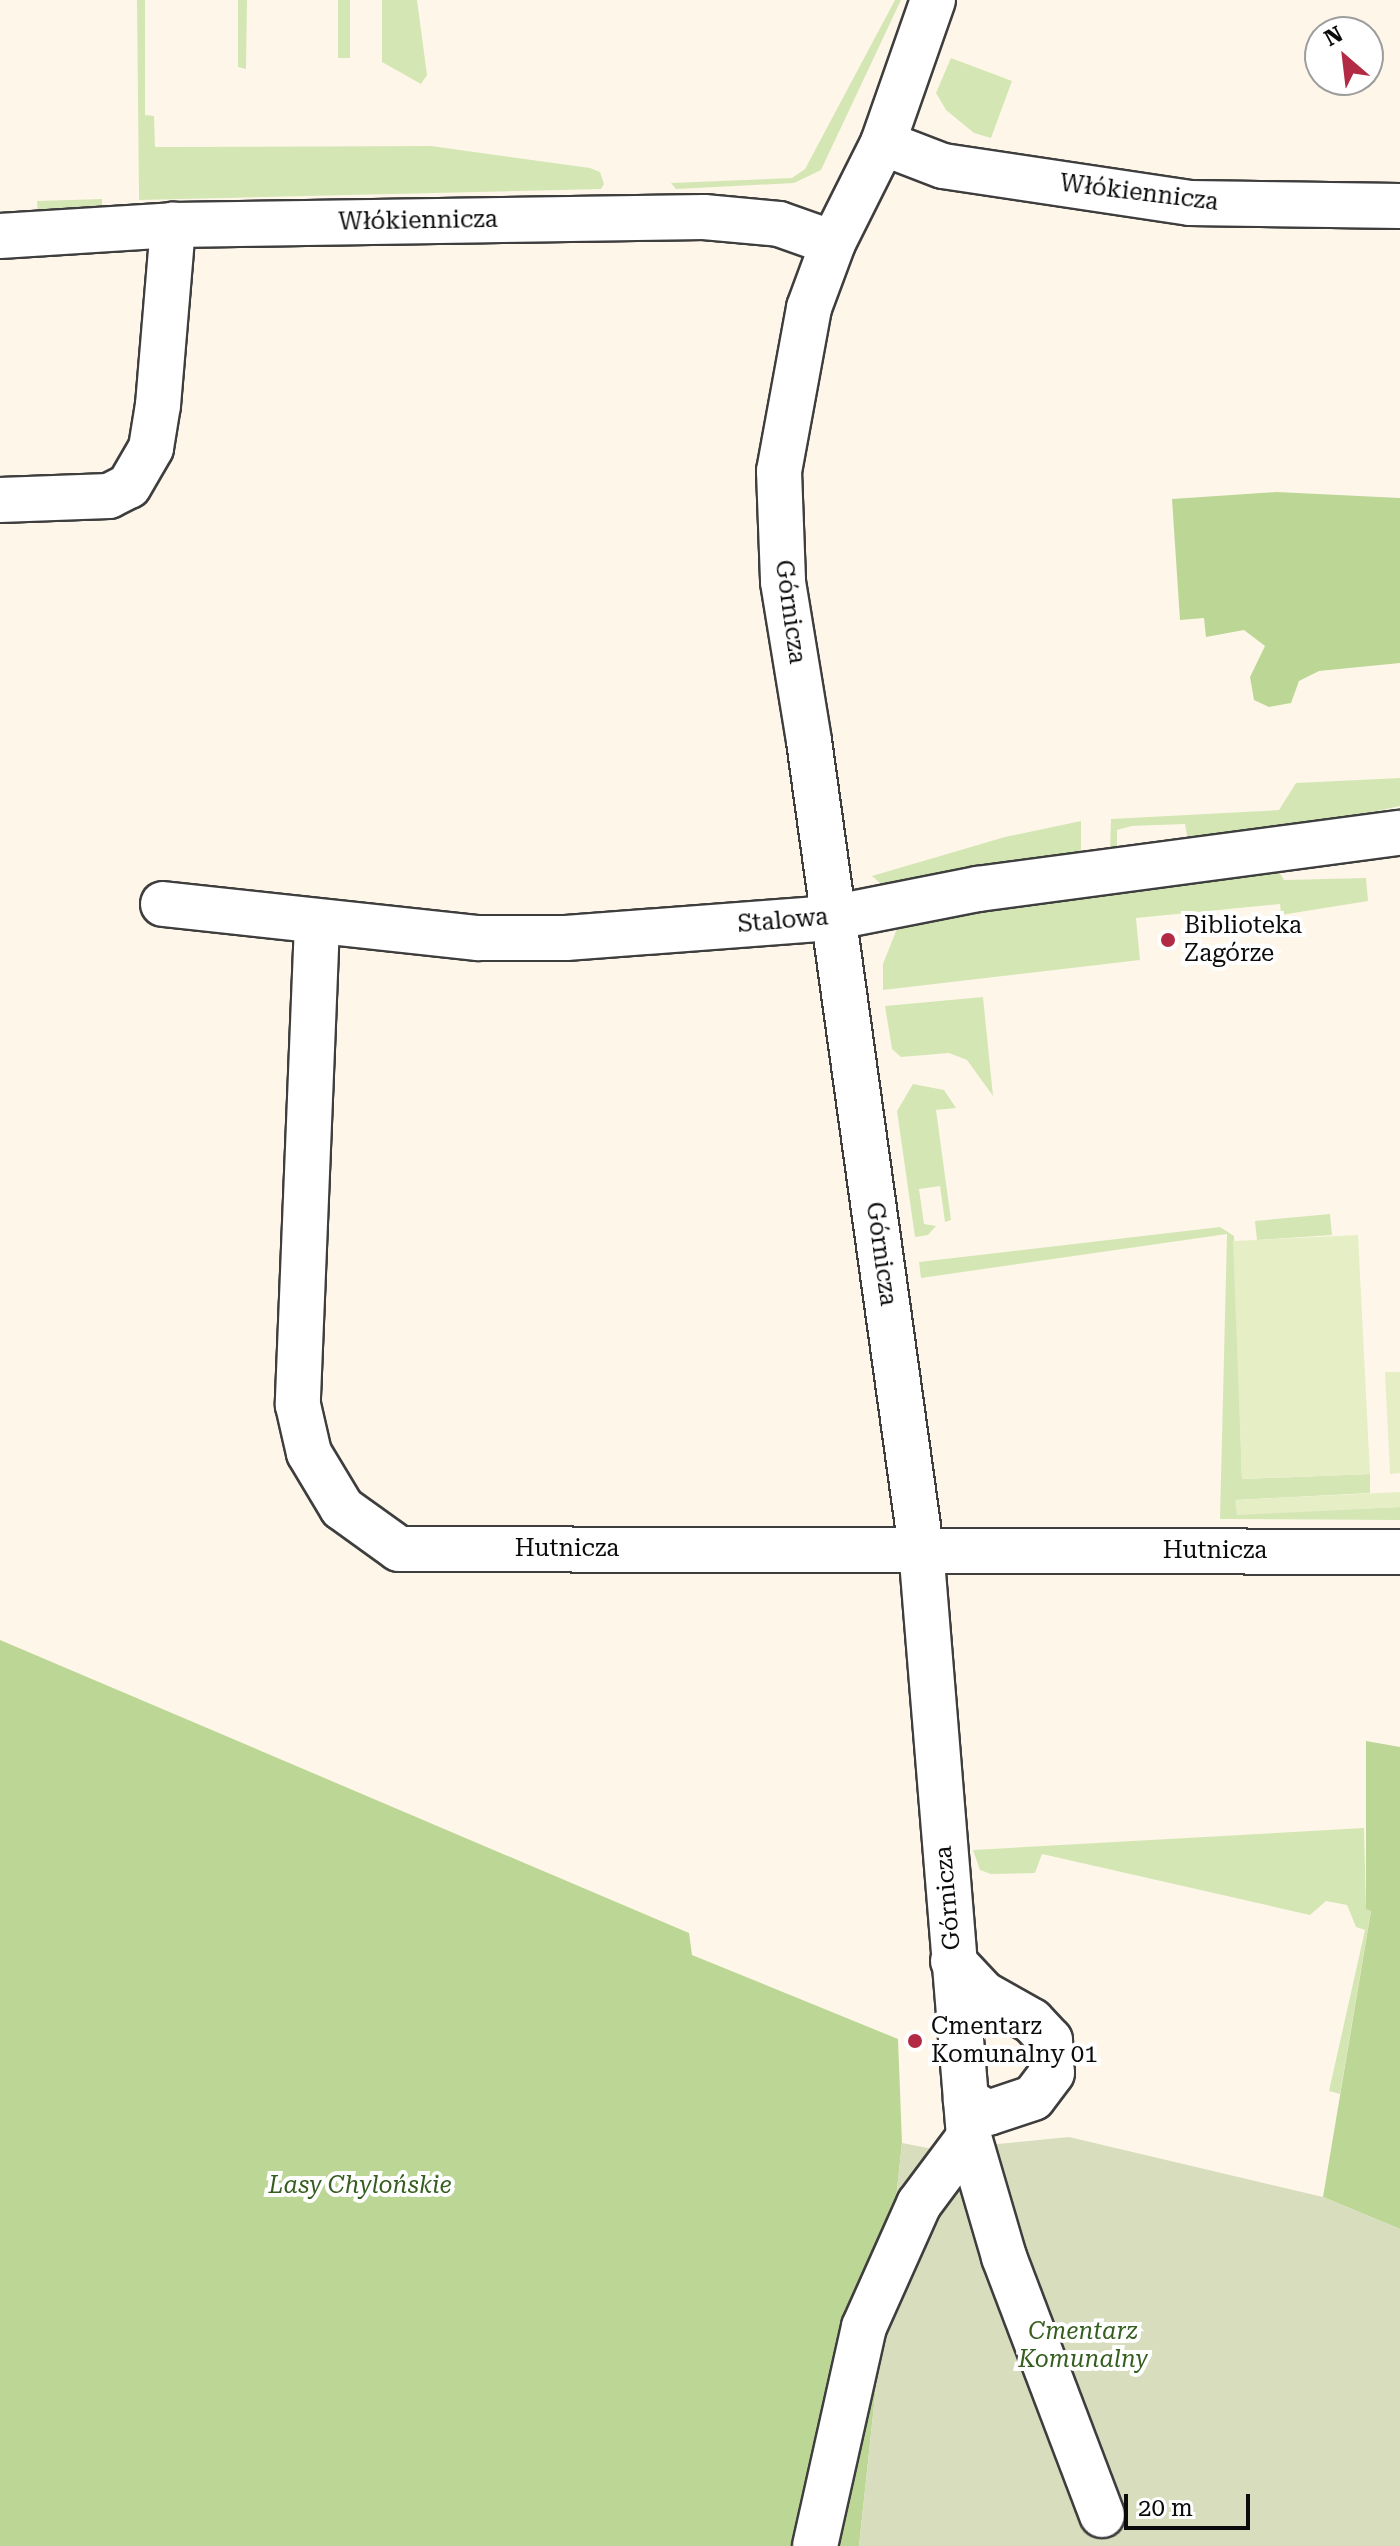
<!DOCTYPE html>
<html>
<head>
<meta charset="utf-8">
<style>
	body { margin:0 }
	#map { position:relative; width:1400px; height:2546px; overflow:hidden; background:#fef7e9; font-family:"Roboto Serif",serif }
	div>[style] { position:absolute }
	.green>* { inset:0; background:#d5e6b5 }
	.forest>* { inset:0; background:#bcd695 }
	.cemetery>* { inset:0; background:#d7ddbd }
	.pitch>* { inset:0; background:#e6eec6 }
	.roads { filter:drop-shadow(2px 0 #3e3e3e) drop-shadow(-2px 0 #3e3e3e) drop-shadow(0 2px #3e3e3e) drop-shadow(0 -2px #3e3e3e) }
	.minor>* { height:44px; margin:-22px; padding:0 22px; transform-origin:22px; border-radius:22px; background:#fff }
	.dots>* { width:22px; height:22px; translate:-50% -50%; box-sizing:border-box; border:4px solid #fff; border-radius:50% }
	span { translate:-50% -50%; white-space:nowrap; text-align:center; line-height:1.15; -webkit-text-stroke:8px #fff; paint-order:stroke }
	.street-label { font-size:24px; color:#0b0b0b }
	.poi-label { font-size:24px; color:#0b0b0b }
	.left { translate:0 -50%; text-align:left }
	.park-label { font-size:24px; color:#355e1f; font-style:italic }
	.north { position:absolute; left:1304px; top:16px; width:80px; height:80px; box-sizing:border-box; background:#fff; border:2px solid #9d9d9d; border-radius:50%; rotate:332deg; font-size:22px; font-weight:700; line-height:32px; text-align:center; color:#0b0b0b }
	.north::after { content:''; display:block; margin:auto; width:28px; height:36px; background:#b32a44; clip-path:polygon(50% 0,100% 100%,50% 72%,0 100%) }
	.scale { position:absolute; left:1124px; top:2494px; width:126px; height:36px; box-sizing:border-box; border:4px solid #0b0b0b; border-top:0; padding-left:10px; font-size:24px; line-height:28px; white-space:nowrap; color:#0b0b0b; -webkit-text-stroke:6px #fff; paint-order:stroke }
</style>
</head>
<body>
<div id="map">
	<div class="green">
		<i style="clip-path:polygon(137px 0,145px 0,145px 115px,154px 116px,155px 147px,431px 146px,590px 168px,600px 172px,604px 184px,601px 189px,139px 200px)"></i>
		<i style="clip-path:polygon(238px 0,247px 0,246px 69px,238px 67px)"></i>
		<i style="clip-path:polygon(338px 0,350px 0,350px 58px,338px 58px)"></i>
		<i style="clip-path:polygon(382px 0,417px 0,427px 75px,421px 84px,382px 62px)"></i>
		<i style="clip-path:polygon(895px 0,901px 0,821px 170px,794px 183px,676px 189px,671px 183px,792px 178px,805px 169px)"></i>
		<i style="clip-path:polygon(951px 58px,1012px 81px,991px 138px,974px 133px,946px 110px,936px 93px)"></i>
		<i style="clip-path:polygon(102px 199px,102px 213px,38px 215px,37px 201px)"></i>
		<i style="clip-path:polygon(1400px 778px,1400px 806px,1190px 852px,1185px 824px,1132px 826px,1117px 830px,1117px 856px,1110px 853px,1111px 819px,1279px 810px,1296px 783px)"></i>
		<i style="clip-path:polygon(1081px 821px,1081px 861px,888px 890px,872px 876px,1005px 837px)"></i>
		<i style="clip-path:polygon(1271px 858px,1284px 880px,1366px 878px,1368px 901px,1281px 915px,1280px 904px,1136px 918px,1140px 960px,883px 990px,883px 964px,896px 931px,910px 918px)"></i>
		<i style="clip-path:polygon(983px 997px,993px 1096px,967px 1060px,949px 1053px,901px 1057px,892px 1049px,885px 1006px)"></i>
		<i style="clip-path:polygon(913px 1084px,944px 1090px,956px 1108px,936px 1110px,951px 1220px,945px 1222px,940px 1186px,919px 1189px,924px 1224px,936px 1226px,928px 1235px,915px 1237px,897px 1111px)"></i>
		<i style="clip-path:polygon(1330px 1214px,1332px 1235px,1257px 1240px,1255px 1221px)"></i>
		<i style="clip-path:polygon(1220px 1227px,1234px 1236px,1242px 1479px,1370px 1474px,1370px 1493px,1236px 1500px,1237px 1514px,1400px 1507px,1400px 1520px,1220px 1519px,1227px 1234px,921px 1278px,919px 1262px)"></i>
		<i style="clip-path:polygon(1364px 1828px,1366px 1908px,1371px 1910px,1340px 2094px,1329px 2091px,1365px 1930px,1356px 1927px,1347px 1905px,1326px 1901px,1310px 1915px,1042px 1854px,1035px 1873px,991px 1874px,980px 1870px,973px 1850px)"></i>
	</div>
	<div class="forest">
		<i style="clip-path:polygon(1277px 492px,1400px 498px,1400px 663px,1319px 671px,1299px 681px,1291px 703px,1269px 707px,1254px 700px,1250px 677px,1265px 646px,1244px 630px,1206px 637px,1204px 618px,1180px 620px,1172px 499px)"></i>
		<i style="clip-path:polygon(0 1640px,689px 1933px,692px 1955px,898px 2039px,902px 2143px,859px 2546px,0 2546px)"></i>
		<i style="clip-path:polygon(1366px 1741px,1400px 1747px,1400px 2229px,1323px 2197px,1371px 1911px,1366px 1909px)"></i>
	</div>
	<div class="cemetery">
		<i style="clip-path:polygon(1069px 2137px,1323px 2197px,1400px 2229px,1400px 2546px,859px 2546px,902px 2143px,938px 2150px)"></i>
	</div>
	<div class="pitch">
		<i style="clip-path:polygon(1358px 1235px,1370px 1474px,1242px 1479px,1233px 1241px)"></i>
		<i style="clip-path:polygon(1385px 1372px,1400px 1372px,1400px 1473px,1390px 1474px)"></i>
		<i style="clip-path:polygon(1400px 1492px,1400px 1507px,1237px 1515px,1235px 1500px)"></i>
	</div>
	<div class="roads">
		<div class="minor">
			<i style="left:933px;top:0;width:151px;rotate:109.3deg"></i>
			<i style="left:883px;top:143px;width:112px;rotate:116.6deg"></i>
			<i style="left:833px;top:243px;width:69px;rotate:110.3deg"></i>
			<i style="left:809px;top:308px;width:166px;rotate:100.4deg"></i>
			<i style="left:779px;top:471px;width:111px;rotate:87.9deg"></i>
			<i style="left:783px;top:582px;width:161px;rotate:80.7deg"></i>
			<i style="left:809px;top:741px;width:815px;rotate:82.1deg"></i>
			<i style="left:921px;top:1548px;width:591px;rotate:85.34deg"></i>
			<i style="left:969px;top:2137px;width:125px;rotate:73.7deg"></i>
			<i style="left:1004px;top:2257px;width:276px;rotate:69.2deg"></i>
			<i style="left:883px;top:143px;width:64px;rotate:21deg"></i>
			<i style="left:943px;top:166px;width:250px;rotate:8.5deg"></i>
			<i style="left:1190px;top:203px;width:210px;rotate:0.8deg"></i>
			<i style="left:0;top:236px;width:173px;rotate:-3.6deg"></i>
			<i style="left:173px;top:225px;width:531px;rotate:-0.86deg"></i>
			<i style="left:704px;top:217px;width:75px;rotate:5.3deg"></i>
			<i style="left:779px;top:224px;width:57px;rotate:19.4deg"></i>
			<i style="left:0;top:500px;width:109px;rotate:-2.1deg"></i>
			<i style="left:109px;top:496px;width:22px;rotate:-27deg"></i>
			<i style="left:129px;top:486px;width:44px;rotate:-59.9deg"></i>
			<i style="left:151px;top:448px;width:44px;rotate:-80.8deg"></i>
			<i style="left:158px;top:405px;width:181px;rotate:-85.2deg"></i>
			<i style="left:163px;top:904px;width:317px;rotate:6.2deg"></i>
			<i style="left:478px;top:938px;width:88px"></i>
			<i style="left:566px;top:938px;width:266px;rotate:-4.3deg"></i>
			<i style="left:831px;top:918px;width:150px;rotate:-11.2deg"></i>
			<i style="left:978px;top:889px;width:426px;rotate:-7.6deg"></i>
			<i style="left:317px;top:924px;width:481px;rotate:92.3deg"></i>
			<i style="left:298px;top:1405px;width:49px;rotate:77.1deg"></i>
			<i style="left:309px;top:1453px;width:64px;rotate:59deg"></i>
			<i style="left:342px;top:1508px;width:70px;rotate:35.7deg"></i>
			<i style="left:399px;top:1549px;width:1001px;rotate:0.17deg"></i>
			<i style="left:953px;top:1961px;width:45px;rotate:46.8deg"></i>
			<i style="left:984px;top:1994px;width:55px;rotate:29.4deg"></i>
			<i style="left:1032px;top:2021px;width:26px;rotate:47deg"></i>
			<i style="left:1050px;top:2040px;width:33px;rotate:87deg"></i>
			<i style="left:1052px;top:2073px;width:31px;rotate:127deg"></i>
			<i style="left:1033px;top:2098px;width:47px;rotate:161.6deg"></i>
			<i style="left:988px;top:2113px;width:26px;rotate:-149deg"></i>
			<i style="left:815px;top:2546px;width:224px;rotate:-77.4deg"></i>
			<i style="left:864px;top:2327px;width:135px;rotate:-65.9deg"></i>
			<i style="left:919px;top:2204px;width:84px;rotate:-53.3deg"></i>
		</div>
	</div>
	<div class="dots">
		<i style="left:1168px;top:940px;background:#b32a44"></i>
		<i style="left:915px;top:2041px;background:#b32a44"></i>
	</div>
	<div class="street-label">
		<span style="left:1139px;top:193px;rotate:7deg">Włókiennicza</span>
		<span style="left:418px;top:221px;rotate:-1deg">Włókiennicza</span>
		<span style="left:790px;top:612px;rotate:82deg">Górnicza</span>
		<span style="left:783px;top:921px;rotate:-5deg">Stalowa</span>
		<span style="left:881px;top:1254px;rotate:82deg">Górnicza</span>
		<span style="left:567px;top:1549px">Hutnicza</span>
		<span style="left:1215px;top:1551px">Hutnicza</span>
		<span style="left:948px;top:1898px;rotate:-95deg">Górnicza</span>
	</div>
	<div class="poi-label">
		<span class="left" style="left:1184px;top:940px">Biblioteka<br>Zagórze</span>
		<span class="left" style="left:931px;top:2041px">Cmentarz<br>Komunalny 01</span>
	</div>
	<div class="park-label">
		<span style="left:360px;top:2186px">Lasy Chylońskie</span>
		<span style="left:1083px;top:2346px">Cmentarz<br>Komunalny</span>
	</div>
	<div class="north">N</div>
	<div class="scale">20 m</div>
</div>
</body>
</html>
